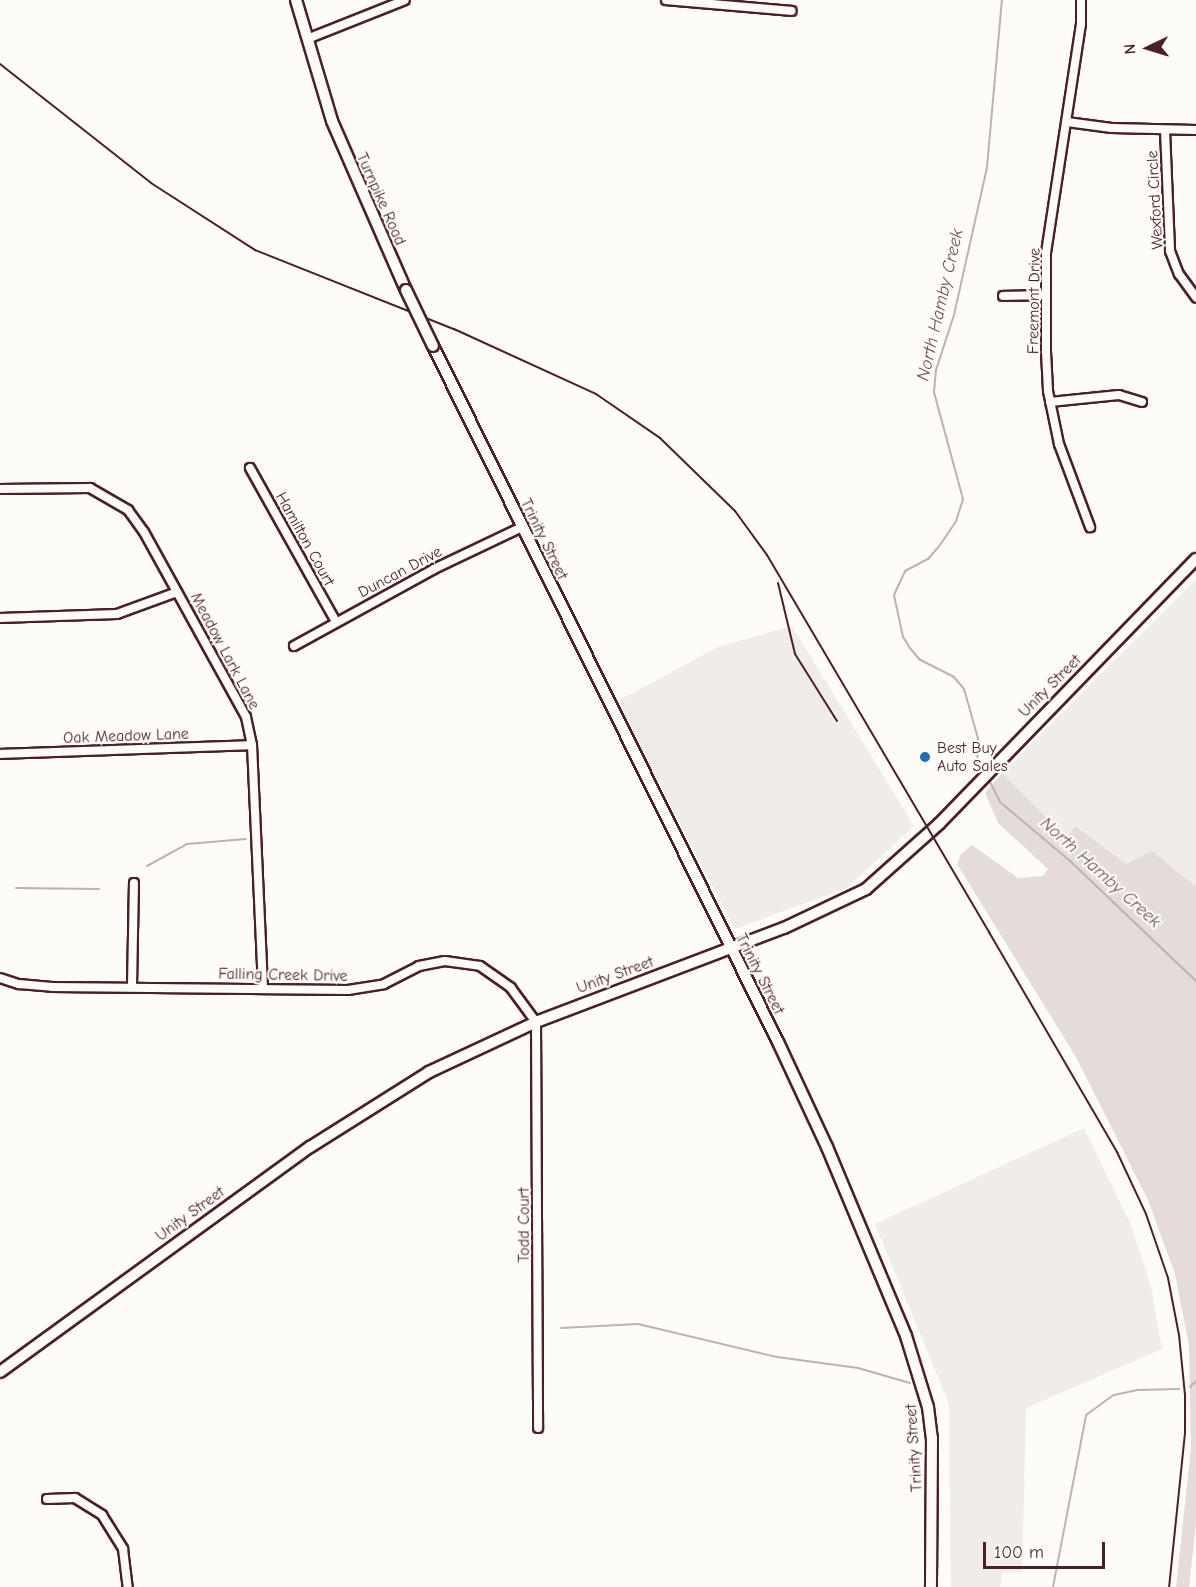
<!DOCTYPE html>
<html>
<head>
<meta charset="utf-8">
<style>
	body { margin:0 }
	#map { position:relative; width:1196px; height:1587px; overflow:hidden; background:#fdfcf7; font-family:"Comic Neue",sans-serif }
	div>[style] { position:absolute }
	.built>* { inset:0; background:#f0ece8 }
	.green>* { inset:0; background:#e3dcda }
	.stream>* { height:2px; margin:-1px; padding:0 1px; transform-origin:1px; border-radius:1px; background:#c0b1b1 }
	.roads { filter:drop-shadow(2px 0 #4a1f2b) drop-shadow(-2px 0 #4a1f2b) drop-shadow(0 2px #4a1f2b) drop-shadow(0 -2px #4a1f2b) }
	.street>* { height:8px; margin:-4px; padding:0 4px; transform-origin:4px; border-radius:4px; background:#fdfcf7 }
	.secondary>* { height:10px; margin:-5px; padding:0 5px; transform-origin:5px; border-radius:5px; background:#fdfcf7 }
	.rail>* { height:2px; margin:-1px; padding:0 1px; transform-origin:1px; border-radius:1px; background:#4a1f2b }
	.bridges { filter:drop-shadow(2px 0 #4a1f2b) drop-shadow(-2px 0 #4a1f2b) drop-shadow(0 2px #4a1f2b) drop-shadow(0 -2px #4a1f2b) }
	.secondary-bridge>* { height:10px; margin:-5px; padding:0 5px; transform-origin:5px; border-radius:5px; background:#fdfcf7 }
	.dots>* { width:16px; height:16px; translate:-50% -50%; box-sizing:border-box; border:3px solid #fdfcf7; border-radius:50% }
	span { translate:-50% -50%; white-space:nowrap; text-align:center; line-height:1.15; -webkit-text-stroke:4.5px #fdfcf7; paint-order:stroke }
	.street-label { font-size:16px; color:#4a1f2b }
	.poi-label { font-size:16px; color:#4a1f2b }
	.left { translate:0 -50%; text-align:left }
	.water-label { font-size:18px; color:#73525a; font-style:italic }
	.north { position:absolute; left:1118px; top:18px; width:60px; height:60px; -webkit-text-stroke:4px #fdfcf7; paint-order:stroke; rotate:266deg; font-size:16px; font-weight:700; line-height:24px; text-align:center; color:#4a1f2b }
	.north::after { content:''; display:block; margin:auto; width:21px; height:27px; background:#4a1f2b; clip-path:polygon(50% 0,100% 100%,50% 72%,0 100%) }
	.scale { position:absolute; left:983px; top:1542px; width:122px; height:27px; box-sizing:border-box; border:3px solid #4a1f2b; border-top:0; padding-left:8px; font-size:18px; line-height:21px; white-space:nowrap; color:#4a1f2b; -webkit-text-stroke:4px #fdfcf7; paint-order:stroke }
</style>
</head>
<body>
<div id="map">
	<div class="built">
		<i style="clip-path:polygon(1196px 579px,1196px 887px,1152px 852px,1126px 864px,1077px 826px,1069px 835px,1055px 826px,1002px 773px)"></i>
		<i style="clip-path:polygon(792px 626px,914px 826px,847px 888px,735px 929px,616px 702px,718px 647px)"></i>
		<i style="clip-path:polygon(1084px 1128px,1131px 1225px,1151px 1287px,1162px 1349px,1026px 1408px,1022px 1572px,1002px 1573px,1000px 1587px,951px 1587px,949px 1404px,875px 1224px)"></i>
	</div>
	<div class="green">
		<i style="clip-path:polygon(1002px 773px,1055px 826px,1069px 835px,1076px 826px,1126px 864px,1152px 851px,1196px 887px,1196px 1523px,1189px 1587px,1176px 1587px,1191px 1448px,1189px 1346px,1175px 1274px,1148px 1200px,1076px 1057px,957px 864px,961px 854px,972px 845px,1018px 878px,1043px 876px,1048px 869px,998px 823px,985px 793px)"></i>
	</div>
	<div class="stream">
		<i style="left:981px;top:769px;width:9px;rotate:-117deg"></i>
		<i style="left:977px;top:761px;width:19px;rotate:-84deg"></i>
		<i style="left:979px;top:742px;width:55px;rotate:-105.8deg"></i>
		<i style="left:964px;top:689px;width:16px;rotate:-130deg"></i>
		<i style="left:954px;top:677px;width:38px;rotate:-153deg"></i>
		<i style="left:920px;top:660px;width:16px;rotate:-130deg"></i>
		<i style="left:910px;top:648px;width:13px;rotate:-122deg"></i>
		<i style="left:903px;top:637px;width:43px;rotate:-102.1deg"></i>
		<i style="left:894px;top:595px;width:26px;rotate:-65deg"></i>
		<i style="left:905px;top:571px;width:26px;rotate:-28deg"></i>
		<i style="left:928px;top:559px;width:18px;rotate:-49deg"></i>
		<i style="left:940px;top:545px;width:29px;rotate:-56deg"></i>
		<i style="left:956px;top:521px;width:23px;rotate:-72deg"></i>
		<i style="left:963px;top:499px;width:111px;rotate:-105.2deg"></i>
		<i style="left:934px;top:392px;width:22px;rotate:-85deg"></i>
		<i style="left:936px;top:370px;width:58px;rotate:-71.9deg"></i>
		<i style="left:954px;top:315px;width:152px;rotate:-77.4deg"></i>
		<i style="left:987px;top:167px;width:168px;rotate:-84.9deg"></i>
		<i style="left:990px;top:782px;width:22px;rotate:63deg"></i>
		<i style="left:1000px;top:802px;width:92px;rotate:40.1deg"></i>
		<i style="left:1070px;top:861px;width:174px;rotate:43.6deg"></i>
		<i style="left:147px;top:866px;width:46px;rotate:-28.8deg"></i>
		<i style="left:187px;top:844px;width:59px;rotate:-4.8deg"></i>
		<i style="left:16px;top:888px;width:83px;rotate:0.7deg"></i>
		<i style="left:561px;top:1328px;width:77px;rotate:-3deg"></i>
		<i style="left:638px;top:1324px;width:143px;rotate:13.4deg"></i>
		<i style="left:777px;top:1357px;width:82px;rotate:7.7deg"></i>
		<i style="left:858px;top:1368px;width:54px;rotate:16.1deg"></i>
		<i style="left:1190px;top:1387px;width:8px;rotate:-45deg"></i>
		<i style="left:1053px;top:1587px;width:175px;rotate:-79.1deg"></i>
		<i style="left:1086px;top:1415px;width:34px;rotate:-36deg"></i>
		<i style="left:1114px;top:1395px;width:24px;rotate:-12deg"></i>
		<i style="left:1137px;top:1390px;width:42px;rotate:-1.4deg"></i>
	</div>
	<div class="roads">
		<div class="street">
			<i style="left:666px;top:0;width:126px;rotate:5deg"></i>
			<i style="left:1081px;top:0;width:24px;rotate:90deg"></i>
			<i style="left:1081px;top:24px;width:232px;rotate:98.7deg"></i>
			<i style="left:1046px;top:253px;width:99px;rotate:90deg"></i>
			<i style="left:1046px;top:352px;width:39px;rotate:87deg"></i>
			<i style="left:1048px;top:391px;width:54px;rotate:78.3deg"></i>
			<i style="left:1059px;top:444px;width:89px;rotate:69.5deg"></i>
			<i style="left:307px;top:39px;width:105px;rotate:-21.7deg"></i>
			<i style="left:1067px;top:122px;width:45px;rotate:7.6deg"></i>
			<i style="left:1112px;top:128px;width:84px;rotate:1.4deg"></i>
			<i style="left:1165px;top:130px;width:121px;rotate:87.6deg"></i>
			<i style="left:1170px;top:251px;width:25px;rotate:69deg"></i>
			<i style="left:1179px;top:274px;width:29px;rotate:54deg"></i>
			<i style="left:1003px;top:296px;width:43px;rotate:-1.3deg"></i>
			<i style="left:1050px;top:402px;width:69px;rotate:-5.8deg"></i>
			<i style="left:1119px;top:395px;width:24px;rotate:17deg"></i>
			<i style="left:250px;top:468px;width:176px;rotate:60.8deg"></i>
			<i style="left:0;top:489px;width:90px;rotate:-0.6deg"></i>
			<i style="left:90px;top:488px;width:44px;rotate:30.1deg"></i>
			<i style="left:128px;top:510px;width:27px;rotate:54deg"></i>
			<i style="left:144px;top:532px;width:211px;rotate:61.1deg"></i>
			<i style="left:246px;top:717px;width:29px;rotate:78deg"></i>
			<i style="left:252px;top:745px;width:243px;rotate:87.4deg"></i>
			<i style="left:0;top:618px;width:117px;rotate:-2deg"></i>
			<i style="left:117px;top:614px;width:64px;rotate:-20.1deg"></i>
			<i style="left:294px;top:646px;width:160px;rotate:-28.8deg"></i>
			<i style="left:434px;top:569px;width:98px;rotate:-25.5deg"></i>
			<i style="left:0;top:754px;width:252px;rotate:-2deg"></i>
			<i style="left:0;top:978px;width:20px;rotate:18deg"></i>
			<i style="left:19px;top:984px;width:33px;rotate:5deg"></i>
			<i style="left:52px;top:987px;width:296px;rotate:0.6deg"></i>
			<i style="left:348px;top:990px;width:36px;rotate:-9deg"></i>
			<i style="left:384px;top:984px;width:39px;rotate:-27deg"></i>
			<i style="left:419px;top:966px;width:26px;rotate:-11deg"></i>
			<i style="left:445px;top:961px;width:35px;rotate:8deg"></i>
			<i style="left:480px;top:966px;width:38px;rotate:35deg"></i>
			<i style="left:511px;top:988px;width:42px;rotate:53.7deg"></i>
			<i style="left:536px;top:1022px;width:406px;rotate:89.7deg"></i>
			<i style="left:132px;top:986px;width:103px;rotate:-88.9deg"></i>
			<i style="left:47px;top:1499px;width:28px;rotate:-2deg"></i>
			<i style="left:75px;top:1498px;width:32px;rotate:32deg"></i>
			<i style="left:102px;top:1515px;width:40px;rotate:58deg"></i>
			<i style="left:123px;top:1549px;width:38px;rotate:83deg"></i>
		</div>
		<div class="secondary">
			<i style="left:296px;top:0;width:126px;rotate:73.4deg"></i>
			<i style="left:332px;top:121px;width:184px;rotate:66.4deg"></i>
			<i style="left:433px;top:346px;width:777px;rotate:63.63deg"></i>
			<i style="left:778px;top:1042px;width:116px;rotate:65deg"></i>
			<i style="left:827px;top:1147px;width:205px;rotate:67.3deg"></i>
			<i style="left:906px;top:1336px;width:74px;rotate:72.8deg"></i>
			<i style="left:928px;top:1407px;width:31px;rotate:83deg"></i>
			<i style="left:932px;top:1438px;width:149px;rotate:90.4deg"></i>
			<i style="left:0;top:1372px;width:383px;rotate:-36deg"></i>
			<i style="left:310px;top:1147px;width:141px;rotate:-32.2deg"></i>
			<i style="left:429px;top:1072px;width:118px;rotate:-25deg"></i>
			<i style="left:536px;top:1022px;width:265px;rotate:-20.8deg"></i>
			<i style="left:784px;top:928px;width:91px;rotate:-25.4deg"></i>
			<i style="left:866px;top:889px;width:98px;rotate:-41.7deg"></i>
			<i style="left:939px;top:824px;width:369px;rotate:-45.9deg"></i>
		</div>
	</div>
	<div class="rail">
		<i style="left:0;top:64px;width:192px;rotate:38.2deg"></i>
		<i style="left:151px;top:183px;width:124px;rotate:32.8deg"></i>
		<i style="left:255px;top:250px;width:214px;rotate:21.7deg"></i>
		<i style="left:454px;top:329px;width:156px;rotate:24.6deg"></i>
		<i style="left:596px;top:394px;width:78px;rotate:34.5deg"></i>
		<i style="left:660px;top:438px;width:105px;rotate:44.2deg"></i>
		<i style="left:735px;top:511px;width:54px;rotate:54deg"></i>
		<i style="left:767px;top:555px;width:438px;rotate:59.5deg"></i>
		<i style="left:989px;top:932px;width:255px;rotate:59.8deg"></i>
		<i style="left:1117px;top:1152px;width:68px;rotate:64.9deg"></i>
		<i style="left:1146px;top:1214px;width:68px;rotate:71deg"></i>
		<i style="left:1168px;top:1278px;width:58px;rotate:79.1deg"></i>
		<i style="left:1179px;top:1335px;width:60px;rotate:84.3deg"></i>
		<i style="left:1185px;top:1395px;width:38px;rotate:90deg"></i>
		<i style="left:1185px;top:1433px;width:155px;rotate:95.9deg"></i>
		<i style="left:778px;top:583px;width:73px;rotate:76.5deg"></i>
		<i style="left:795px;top:654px;width:79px;rotate:57.9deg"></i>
	</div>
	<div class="bridges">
		<div class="secondary-bridge">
			<i style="left:406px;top:290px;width:62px;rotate:64.3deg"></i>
		</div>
	</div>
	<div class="dots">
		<i style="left:925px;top:757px;background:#1f6fb2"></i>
	</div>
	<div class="street-label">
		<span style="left:381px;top:199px;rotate:66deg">Turnpike Road</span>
		<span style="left:1155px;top:200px;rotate:-93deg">Wexford Circle</span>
		<span style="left:1034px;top:301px;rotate:-89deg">Freemont Drive</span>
		<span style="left:305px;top:539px;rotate:61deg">Hamilton Court</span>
		<span style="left:544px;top:539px;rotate:64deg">Trinity Street</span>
		<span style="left:400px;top:572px;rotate:-28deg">Duncan Drive</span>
		<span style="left:225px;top:651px;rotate:62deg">Meadow Lark Lane</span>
		<span style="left:1050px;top:686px;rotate:-45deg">Unity Street</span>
		<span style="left:126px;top:736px;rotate:-2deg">Oak Meadow Lane</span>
		<span style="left:760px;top:974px;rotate:63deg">Trinity Street</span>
		<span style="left:283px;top:975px;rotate:1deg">Falling Creek Drive</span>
		<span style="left:615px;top:975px;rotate:-20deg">Unity Street</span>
		<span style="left:190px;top:1214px;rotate:-36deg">Unity Street</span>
		<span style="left:524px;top:1225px;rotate:-90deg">Todd Court</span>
		<span style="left:914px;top:1448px;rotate:-94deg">Trinity Street</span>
	</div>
	<div class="poi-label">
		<span class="left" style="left:937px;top:757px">Best Buy<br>Auto Sales</span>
	</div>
	<div class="water-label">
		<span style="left:941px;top:305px;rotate:-77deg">North Hamby Creek</span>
		<span style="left:1100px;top:873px;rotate:42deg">North Hamby Creek</span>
	</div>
	<div class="north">N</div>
	<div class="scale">100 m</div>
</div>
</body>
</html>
